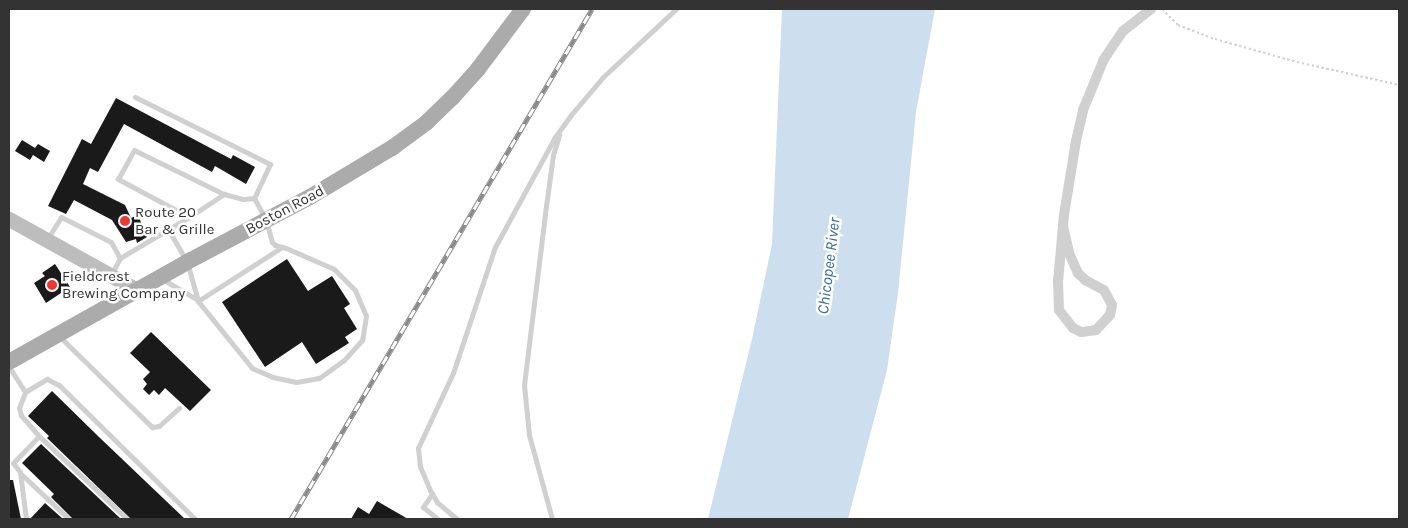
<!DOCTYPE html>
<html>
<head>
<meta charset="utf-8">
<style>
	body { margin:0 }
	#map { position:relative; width:1408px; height:528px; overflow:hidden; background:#fff; font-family:Karla,sans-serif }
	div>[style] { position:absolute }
	.water>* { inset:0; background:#cddeef }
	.building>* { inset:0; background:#1a1a1a }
	.path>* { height:2px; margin-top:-1px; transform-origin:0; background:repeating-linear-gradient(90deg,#d0d0d0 0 2.5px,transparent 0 5px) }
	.lane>* { height:5px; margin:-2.5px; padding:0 2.5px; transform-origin:2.5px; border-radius:2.5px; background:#d0d0d0 }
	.street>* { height:10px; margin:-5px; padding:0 5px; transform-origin:5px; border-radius:5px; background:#d0d0d0 }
	.secondary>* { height:15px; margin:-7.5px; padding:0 7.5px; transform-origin:7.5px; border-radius:7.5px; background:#bdbdbd }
	.primary>* { height:16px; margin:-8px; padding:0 8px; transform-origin:8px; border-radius:8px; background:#ababab }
	.rail>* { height:5px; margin-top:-2.5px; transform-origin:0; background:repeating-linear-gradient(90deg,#fff 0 9px,#888 0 18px); box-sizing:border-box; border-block:1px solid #888 }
	.dots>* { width:14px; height:14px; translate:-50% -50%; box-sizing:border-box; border:2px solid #fff; border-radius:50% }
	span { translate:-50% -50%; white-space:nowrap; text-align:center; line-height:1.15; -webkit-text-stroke:5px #fff; paint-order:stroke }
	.street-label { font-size:15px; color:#333 }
	.poi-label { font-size:15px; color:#333 }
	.left { translate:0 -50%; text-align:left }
	.water-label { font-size:16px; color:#3b6b9a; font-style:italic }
	.frame { position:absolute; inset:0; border:10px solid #333; pointer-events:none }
</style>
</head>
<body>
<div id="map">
	<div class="water">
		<i style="clip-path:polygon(782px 9px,935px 9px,916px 112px,898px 293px,887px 370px,848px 519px,708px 519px,752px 339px,772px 244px)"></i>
	</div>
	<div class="building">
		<i style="clip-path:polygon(116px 98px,231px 159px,233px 155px,255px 167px,246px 184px,215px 166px,212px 172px,124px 124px,98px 172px,90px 168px,83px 184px,125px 205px,131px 218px,138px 215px,147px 237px,137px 243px,136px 239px,126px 242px,112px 220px,74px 200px,66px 214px,48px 206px,82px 139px,91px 144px)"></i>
		<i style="clip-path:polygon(22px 140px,35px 148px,38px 144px,50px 151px,44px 162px,33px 155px,30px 160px,15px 151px)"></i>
		<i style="clip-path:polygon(287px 259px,308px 291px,332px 276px,350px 304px,344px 308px,357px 329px,345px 337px,349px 343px,316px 364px,302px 342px,265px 367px,222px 302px)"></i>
		<i style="clip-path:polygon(55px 264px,70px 287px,46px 303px,34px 283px,45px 276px,42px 273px)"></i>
		<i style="clip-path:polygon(151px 332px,211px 390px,190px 411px,165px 388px,159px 395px,154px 390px,149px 395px,143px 389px,147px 384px,143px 379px,150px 372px,130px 353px)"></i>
		<i style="clip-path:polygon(52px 391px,99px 437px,185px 519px,131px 519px,47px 438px,49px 436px,28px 416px)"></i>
		<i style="clip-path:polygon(41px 444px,121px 519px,73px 519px,51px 497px,54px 494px,22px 463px)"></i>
		<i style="clip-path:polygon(9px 480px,13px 480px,21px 519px,9px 519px)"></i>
		<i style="clip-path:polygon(377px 501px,408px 519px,351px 519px,358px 507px,369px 514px)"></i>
		<i style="clip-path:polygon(45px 503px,63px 519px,30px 519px)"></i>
	</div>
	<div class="path">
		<i style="left:1162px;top:9px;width:23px;rotate:45deg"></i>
		<i style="left:1178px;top:25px;width:40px;rotate:21deg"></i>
		<i style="left:1215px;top:39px;width:85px;rotate:15.7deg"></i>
		<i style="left:1297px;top:62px;width:105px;rotate:12.7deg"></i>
	</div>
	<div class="lane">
		<i style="left:135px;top:97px;width:151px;rotate:26.4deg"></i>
		<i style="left:270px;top:164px;width:38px;rotate:115deg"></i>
		<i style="left:224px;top:194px;width:42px;rotate:146.7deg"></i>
		<i style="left:189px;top:217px;width:81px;rotate:-151.8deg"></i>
		<i style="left:118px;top:179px;width:33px;rotate:-61deg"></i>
		<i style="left:134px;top:150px;width:100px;rotate:26.1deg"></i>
		<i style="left:224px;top:194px;width:20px;rotate:15deg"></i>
		<i style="left:243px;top:199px;width:11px;rotate:-5deg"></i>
		<i style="left:254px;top:198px;width:25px;rotate:61deg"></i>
		<i style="left:266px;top:220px;width:23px;rotate:75deg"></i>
		<i style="left:272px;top:242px;width:4px;rotate:45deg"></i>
		<i style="left:275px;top:245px;width:11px;rotate:15deg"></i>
		<i style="left:286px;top:248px;width:52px;rotate:23.6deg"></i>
		<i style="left:334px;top:269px;width:30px;rotate:45deg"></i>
		<i style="left:355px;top:290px;width:28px;rotate:67deg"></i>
		<i style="left:366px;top:316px;width:24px;rotate:99deg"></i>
		<i style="left:362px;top:340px;width:27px;rotate:132deg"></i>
		<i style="left:344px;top:360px;width:31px;rotate:144deg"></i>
		<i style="left:319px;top:378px;width:23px;rotate:170deg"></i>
		<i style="left:296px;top:382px;width:24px;rotate:-168deg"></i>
		<i style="left:273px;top:377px;width:23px;rotate:-157deg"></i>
		<i style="left:252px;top:368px;width:86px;rotate:-128.9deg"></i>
		<i style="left:198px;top:301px;width:100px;rotate:-32.7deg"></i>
		<i style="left:168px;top:229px;width:38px;rotate:60deg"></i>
		<i style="left:187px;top:262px;width:41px;rotate:74.2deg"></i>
		<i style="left:48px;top:238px;width:25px;rotate:-58deg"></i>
		<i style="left:61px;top:217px;width:56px;rotate:26.6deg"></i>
		<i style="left:111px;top:242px;width:18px;rotate:61deg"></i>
		<i style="left:112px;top:273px;width:17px;rotate:-62deg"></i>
		<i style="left:120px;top:258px;width:80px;rotate:-30.7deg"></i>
		<i style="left:162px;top:279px;width:42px;rotate:30.3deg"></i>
		<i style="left:60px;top:337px;width:129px;rotate:44.4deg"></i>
		<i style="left:152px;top:427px;width:7px;rotate:-8deg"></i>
		<i style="left:159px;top:426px;width:27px;rotate:-42deg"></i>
		<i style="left:9px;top:367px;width:30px;rotate:57deg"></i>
		<i style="left:39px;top:436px;width:121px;rotate:43.3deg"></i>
		<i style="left:20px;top:473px;width:67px;rotate:43.2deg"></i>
		<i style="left:432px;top:494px;width:16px;rotate:125deg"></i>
		<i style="left:423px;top:507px;width:19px;rotate:39deg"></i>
		<i style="left:26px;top:519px;width:47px;rotate:-97.3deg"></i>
		<i style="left:20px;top:472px;width:11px;rotate:-128deg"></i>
		<i style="left:13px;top:463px;width:37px;rotate:-46deg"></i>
		<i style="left:39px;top:436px;width:28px;rotate:-131deg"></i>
		<i style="left:21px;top:415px;width:7px;rotate:-106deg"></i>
		<i style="left:19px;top:408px;width:17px;rotate:-69deg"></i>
		<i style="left:25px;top:392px;width:26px;rotate:-31deg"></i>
		<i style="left:47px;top:379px;width:13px;rotate:27deg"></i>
		<i style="left:59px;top:385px;width:191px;rotate:44.6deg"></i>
		<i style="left:457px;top:519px;width:26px;rotate:-140deg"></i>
		<i style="left:437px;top:502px;width:14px;rotate:-120deg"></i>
		<i style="left:430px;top:490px;width:25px;rotate:-113deg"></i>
		<i style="left:420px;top:467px;width:19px;rotate:-96deg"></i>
		<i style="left:418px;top:448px;width:83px;rotate:-65deg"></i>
		<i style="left:453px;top:373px;width:133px;rotate:-71.6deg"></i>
		<i style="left:495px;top:247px;width:125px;rotate:-61.4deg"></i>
		<i style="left:555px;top:137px;width:26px;rotate:-54deg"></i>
		<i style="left:570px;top:116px;width:51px;rotate:-49.8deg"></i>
		<i style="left:603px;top:77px;width:100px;rotate:-43deg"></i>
		<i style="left:552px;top:519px;width:87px;rotate:-105.3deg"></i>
		<i style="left:529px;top:435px;width:50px;rotate:-95.7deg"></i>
		<i style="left:524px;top:385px;width:187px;rotate:-83deg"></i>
		<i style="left:547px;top:199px;width:44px;rotate:-82.2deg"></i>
		<i style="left:553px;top:155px;width:21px;rotate:-73deg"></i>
	</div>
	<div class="street">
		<i style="left:1063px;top:226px;width:28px;rotate:77deg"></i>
		<i style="left:1069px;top:253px;width:22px;rotate:66deg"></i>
		<i style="left:1078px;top:273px;width:10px;rotate:45deg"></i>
		<i style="left:1085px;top:280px;width:21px;rotate:28deg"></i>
		<i style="left:1104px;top:290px;width:17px;rotate:62deg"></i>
		<i style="left:1112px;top:305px;width:10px;rotate:101deg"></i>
		<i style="left:1110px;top:315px;width:21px;rotate:133deg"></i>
		<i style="left:1096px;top:330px;width:15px;rotate:172deg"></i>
		<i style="left:1081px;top:332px;width:9px;rotate:-153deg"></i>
		<i style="left:1073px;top:328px;width:23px;rotate:-128deg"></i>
		<i style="left:1059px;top:310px;width:28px;rotate:-92deg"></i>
		<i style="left:1058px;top:282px;width:67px;rotate:-84.9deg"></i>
		<i style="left:1064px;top:215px;width:75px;rotate:-80.8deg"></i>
		<i style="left:1076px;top:141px;width:32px;rotate:-77deg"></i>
		<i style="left:1083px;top:110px;width:55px;rotate:-67.6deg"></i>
		<i style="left:1104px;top:59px;width:34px;rotate:-56deg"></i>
		<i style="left:1123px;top:31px;width:36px;rotate:-38deg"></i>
	</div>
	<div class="secondary">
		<i style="left:9px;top:219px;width:146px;rotate:29deg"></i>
	</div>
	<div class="primary">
		<i style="left:9px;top:362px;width:204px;rotate:-29.3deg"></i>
		<i style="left:187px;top:262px;width:139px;rotate:-27.9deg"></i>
		<i style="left:310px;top:197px;width:96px;rotate:-30.9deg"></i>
		<i style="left:392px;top:148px;width:42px;rotate:-36.3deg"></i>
		<i style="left:426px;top:123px;width:37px;rotate:-44deg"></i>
		<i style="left:453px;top:97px;width:38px;rotate:-48deg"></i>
		<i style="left:478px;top:69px;width:75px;rotate:-53.1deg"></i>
	</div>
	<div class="rail">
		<i style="left:291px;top:519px;width:592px;rotate:-59.45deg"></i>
	</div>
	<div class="dots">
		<i style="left:125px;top:221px;background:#ed3731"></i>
		<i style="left:52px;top:285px;background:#ed3731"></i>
	</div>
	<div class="street-label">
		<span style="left:285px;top:210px;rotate:-28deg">Boston Road</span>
	</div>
	<div class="poi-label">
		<span class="left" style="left:135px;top:221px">Route 20<br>Bar &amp; Grille</span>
		<span class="left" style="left:62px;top:285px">Fieldcrest<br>Brewing Company</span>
	</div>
	<div class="water-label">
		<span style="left:829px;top:266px;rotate:-83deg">Chicopee River</span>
	</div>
	<div class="frame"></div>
</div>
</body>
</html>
